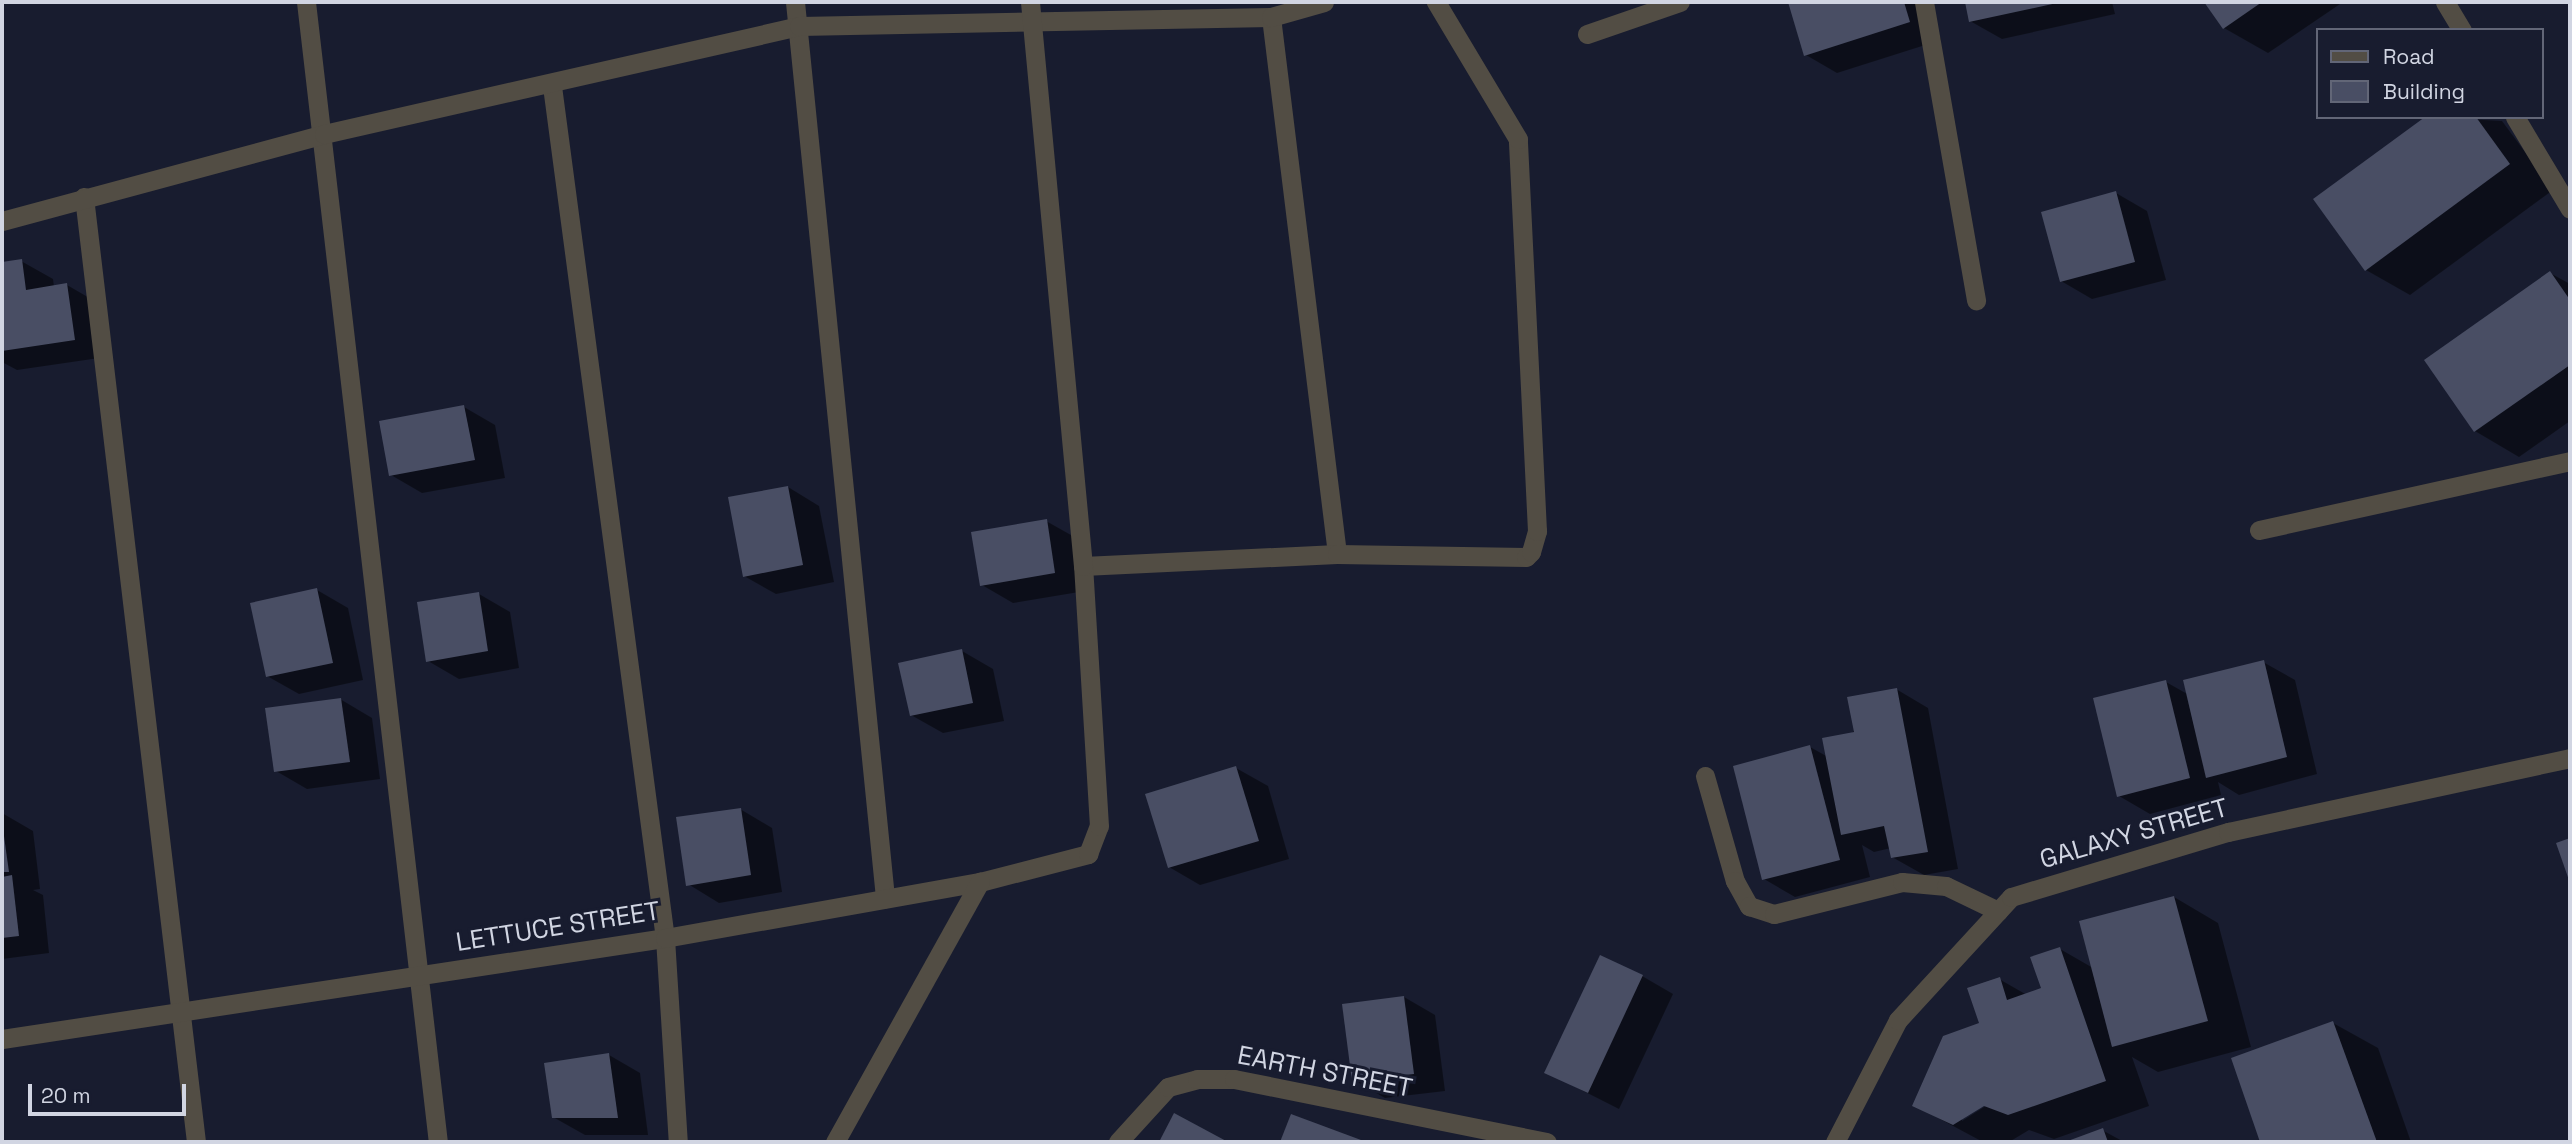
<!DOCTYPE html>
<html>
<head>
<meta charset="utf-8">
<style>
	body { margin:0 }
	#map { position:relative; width:2572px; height:1144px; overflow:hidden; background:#181c2f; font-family:"Space Grotesk",sans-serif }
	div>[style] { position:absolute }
	.shadow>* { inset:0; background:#0007 }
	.building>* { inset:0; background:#494e64 }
	.service>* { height:19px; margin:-9.5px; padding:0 9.5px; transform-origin:9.5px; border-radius:9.5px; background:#524d44 }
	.minor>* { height:19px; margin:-9.5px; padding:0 9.5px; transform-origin:9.5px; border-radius:9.5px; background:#524d44 }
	span { translate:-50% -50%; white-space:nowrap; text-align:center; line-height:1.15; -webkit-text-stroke:6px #181c2f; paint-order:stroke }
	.street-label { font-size:26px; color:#d1d5e2 }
	.frame { position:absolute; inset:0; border:4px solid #d1d5e2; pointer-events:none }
	.legend { position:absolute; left:2316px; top:28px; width:228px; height:91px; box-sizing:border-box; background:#181c2f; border:2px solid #626677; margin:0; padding:9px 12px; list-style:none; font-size:21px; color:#d1d5e2 }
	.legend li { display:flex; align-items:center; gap:14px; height:35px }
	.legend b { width:35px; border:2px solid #626677 }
	.scale { position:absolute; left:28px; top:1084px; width:158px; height:32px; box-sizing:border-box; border:4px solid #d1d5e2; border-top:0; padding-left:9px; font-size:21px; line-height:24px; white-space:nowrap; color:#d1d5e2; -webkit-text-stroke:5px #181c2f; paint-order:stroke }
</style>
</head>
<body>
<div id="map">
	<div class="shadow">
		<i style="clip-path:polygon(1790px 2px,1929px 2px,1941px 40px,1837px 73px,1806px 55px)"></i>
		<i style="clip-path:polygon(1966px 2px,2112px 2px,2115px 14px,2002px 39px,1970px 21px)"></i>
		<i style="clip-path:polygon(2206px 2px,2343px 2px,2268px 53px,2224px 28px)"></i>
		<i style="clip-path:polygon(2428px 117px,2502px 121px,2553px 190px,2410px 295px,2366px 270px)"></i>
		<i style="clip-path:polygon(2116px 193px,2147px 211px,2166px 280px,2092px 299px,2061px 281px)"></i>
		<i style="clip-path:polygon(21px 261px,53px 279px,54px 287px,67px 285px,98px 303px,106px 357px,17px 370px,2px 362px,2px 264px)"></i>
		<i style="clip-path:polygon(2550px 273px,2570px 284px,2570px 421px,2519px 457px,2475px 431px)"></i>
		<i style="clip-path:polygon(464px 407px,495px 425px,505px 478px,422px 493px,391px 475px)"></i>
		<i style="clip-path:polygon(788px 487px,819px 506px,834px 582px,776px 594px,744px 576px)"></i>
		<i style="clip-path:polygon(1046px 521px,1078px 539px,1085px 591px,1013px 603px,982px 585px)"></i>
		<i style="clip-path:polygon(317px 590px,348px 608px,363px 680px,299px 694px,267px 676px)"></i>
		<i style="clip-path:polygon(479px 594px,510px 612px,519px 668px,459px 679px,428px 661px)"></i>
		<i style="clip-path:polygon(962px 651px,993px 669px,1004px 721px,943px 733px,911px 715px)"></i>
		<i style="clip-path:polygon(2263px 662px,2295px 680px,2317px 774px,2239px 795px,2218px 782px,2221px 795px,2150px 814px,2119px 796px,2166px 682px,2189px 695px)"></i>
		<i style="clip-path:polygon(1896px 689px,1928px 708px,1958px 869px,1924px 875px,1892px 857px,1891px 848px,1874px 852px,1862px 845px,1870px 877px,1795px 897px,1764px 879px,1810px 747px,1828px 757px)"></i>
		<i style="clip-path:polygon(340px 699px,372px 718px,380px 779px,307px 789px,276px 771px)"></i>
		<i style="clip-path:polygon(1236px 768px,1268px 786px,1289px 859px,1200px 885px,1169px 867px)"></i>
		<i style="clip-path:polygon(740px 809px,772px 828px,782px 892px,719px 903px,688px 884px)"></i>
		<i style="clip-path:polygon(2px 813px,33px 831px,40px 889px,33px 890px,43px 895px,49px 953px,2px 959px)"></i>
		<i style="clip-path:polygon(evenodd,2174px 897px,2218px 923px,2251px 1047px,2158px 1072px,2132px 1057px,2149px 1106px,2054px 1139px,2029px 1130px,2009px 1142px,1983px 1142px,1914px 1105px,1981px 1024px,1999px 979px,2027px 995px,2043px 989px,2060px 949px,2093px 968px,2174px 897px,1990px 1100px,1992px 1102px,1962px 1121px,1962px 1117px,1990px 1100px)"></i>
		<i style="clip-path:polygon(1642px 976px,1673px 994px,1619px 1109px,1546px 1072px)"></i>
		<i style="clip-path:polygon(1404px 997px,1435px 1015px,1445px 1091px,1385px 1098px,1354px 1080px)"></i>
		<i style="clip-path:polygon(2333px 1023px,2378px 1048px,2411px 1142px,2262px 1142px,2233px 1059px)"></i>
		<i style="clip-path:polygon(609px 1055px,640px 1073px,648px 1135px,585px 1135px,553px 1117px)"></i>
		<i style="clip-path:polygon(2102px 1130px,2124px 1142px,2069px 1142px)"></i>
	</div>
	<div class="building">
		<i style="clip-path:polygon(1788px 2px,1904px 2px,1910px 22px,1804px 56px)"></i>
		<i style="clip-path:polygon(1965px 2px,2057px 2px,2057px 3px,1969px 22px)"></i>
		<i style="clip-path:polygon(2204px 2px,2262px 2px,2223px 29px)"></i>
		<i style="clip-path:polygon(2425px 117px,2476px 117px,2510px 164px,2365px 271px,2313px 199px)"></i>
		<i style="clip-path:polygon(2116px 191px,2135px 262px,2060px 282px,2041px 212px)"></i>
		<i style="clip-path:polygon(22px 259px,26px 290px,67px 283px,75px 340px,2px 351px,2px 262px)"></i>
		<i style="clip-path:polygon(2550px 271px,2570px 300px,2570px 365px,2474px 432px,2424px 360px)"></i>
		<i style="clip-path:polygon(464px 405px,475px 460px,389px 476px,379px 421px)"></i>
		<i style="clip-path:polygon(788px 486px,803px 565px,743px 577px,728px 497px)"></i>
		<i style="clip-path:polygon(1047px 519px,1055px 573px,980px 586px,971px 532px)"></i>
		<i style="clip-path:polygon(317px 588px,333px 663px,266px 677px,250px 603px)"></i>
		<i style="clip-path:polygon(479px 592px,488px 651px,426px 662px,417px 602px)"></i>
		<i style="clip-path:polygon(962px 649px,973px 703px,910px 716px,898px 663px)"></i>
		<i style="clip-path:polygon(2264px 660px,2287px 757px,2206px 778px,2183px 680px)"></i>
		<i style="clip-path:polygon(2166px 680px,2190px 778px,2117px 797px,2093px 698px)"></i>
		<i style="clip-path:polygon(1897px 688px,1928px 852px,1891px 858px,1884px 826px,1841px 835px,1822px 738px,1854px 732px,1847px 697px)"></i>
		<i style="clip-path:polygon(341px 698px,350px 762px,274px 772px,265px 708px)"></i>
		<i style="clip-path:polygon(1810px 745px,1840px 860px,1762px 880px,1733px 766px)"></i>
		<i style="clip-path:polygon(1236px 766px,1259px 841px,1168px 868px,1145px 794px)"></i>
		<i style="clip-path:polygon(741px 808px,751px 875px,686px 886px,676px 817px)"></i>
		<i style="clip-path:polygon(2px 822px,9px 872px,2px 872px)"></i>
		<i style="clip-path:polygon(2570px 838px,2570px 883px,2556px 843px)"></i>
		<i style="clip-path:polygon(12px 875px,19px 936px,2px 938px,2px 877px)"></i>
		<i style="clip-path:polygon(2174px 896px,2208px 1021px,2112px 1047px,2079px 921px)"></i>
		<i style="clip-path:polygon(2060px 947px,2106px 1081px,2008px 1115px,1984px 1106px,1953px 1125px,1912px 1106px,1943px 1036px,1979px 1023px,1967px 988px,2000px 977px,2007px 1000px,2041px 988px,2030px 957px)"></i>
		<i style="clip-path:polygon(1600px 955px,1643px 975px,1588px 1093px,1544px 1073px)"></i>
		<i style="clip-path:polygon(1404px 996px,1414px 1074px,1352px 1081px,1342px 1004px)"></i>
		<i style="clip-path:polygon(2333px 1021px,2377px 1142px,2260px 1142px,2231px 1058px)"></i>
		<i style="clip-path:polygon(609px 1053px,618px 1118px,552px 1118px,544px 1063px)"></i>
		<i style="clip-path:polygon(1174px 1113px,1228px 1142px,1159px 1142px)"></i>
		<i style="clip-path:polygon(1291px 1114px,1361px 1140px,1360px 1142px,1280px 1142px)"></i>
		<i style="clip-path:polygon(2103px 1128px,2108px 1142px,2065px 1142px)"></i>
	</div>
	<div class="service">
		<i style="left:1587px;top:34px;width:98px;rotate:-19deg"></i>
		<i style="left:2259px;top:530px;width:319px;rotate:-12.5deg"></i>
		<i style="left:1705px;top:776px;width:109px;rotate:74.1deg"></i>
		<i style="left:1735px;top:881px;width:29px;rotate:61deg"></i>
		<i style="left:1749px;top:906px;width:26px;rotate:18deg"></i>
		<i style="left:1774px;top:914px;width:132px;rotate:-14deg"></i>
		<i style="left:1902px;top:882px;width:44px;rotate:5.2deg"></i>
		<i style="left:1946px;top:886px;width:58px;rotate:25.7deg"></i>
	</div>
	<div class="minor">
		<i style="left:306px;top:2px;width:1148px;rotate:83.4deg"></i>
		<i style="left:795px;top:2px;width:901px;rotate:84.26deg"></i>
		<i style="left:1924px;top:2px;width:303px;rotate:80.1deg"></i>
		<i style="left:2445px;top:2px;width:33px;rotate:59deg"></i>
		<i style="left:1271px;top:17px;width:541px;rotate:82.99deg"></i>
		<i style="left:552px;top:86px;width:859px;rotate:82.45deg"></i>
		<i style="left:665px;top:938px;width:204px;rotate:86.4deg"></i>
		<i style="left:2515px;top:117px;width:107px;rotate:59.1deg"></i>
		<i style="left:84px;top:197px;width:952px;rotate:83.24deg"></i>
		<i style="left:2px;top:221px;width:334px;rotate:-15.1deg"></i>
		<i style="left:324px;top:134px;width:487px;rotate:-12.8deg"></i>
		<i style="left:799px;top:26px;width:472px;rotate:-1.1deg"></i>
		<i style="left:1271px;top:17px;width:55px;rotate:-15.8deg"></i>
		<i style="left:1083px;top:566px;width:254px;rotate:-2.7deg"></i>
		<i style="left:1337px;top:554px;width:189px;rotate:0.9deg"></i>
		<i style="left:1526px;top:557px;width:7px;rotate:-45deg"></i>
		<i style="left:1531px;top:552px;width:22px;rotate:-74deg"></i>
		<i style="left:1537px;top:531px;width:392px;rotate:-92.8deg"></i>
		<i style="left:1518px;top:139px;width:160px;rotate:-120.9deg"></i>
		<i style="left:2px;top:1039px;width:671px;rotate:-8.66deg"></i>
		<i style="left:665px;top:938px;width:320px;rotate:-10.1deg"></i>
		<i style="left:980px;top:882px;width:112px;rotate:-14.5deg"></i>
		<i style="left:1088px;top:854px;width:30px;rotate:-69deg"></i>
		<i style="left:1099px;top:826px;width:260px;rotate:-93.5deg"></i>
		<i style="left:1083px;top:566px;width:566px;rotate:-95.37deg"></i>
		<i style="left:835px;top:1142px;width:298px;rotate:-60.9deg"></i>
		<i style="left:1118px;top:1142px;width:74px;rotate:-47.7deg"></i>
		<i style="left:1168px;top:1087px;width:30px;rotate:-15deg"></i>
		<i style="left:1197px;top:1079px;width:37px"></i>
		<i style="left:1234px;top:1079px;width:319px;rotate:11.4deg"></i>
		<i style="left:1835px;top:1142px;width:137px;rotate:-62.7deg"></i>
		<i style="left:1898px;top:1020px;width:167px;rotate:-47.4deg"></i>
		<i style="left:2011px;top:897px;width:227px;rotate:-16.7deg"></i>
		<i style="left:2228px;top:832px;width:350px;rotate:-12.2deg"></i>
	</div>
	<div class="street-label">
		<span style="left:2134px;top:834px;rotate:-16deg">GALAXY STREET</span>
		<span style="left:558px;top:927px;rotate:-9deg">LETTUCE STREET</span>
		<span style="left:1325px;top:1072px;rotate:11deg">EARTH STREET</span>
	</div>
	<div class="frame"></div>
	<ul class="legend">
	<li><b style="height:9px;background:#524d44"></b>Road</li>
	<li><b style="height:19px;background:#494e64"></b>Building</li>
	</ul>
	<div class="scale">20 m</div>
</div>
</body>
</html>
